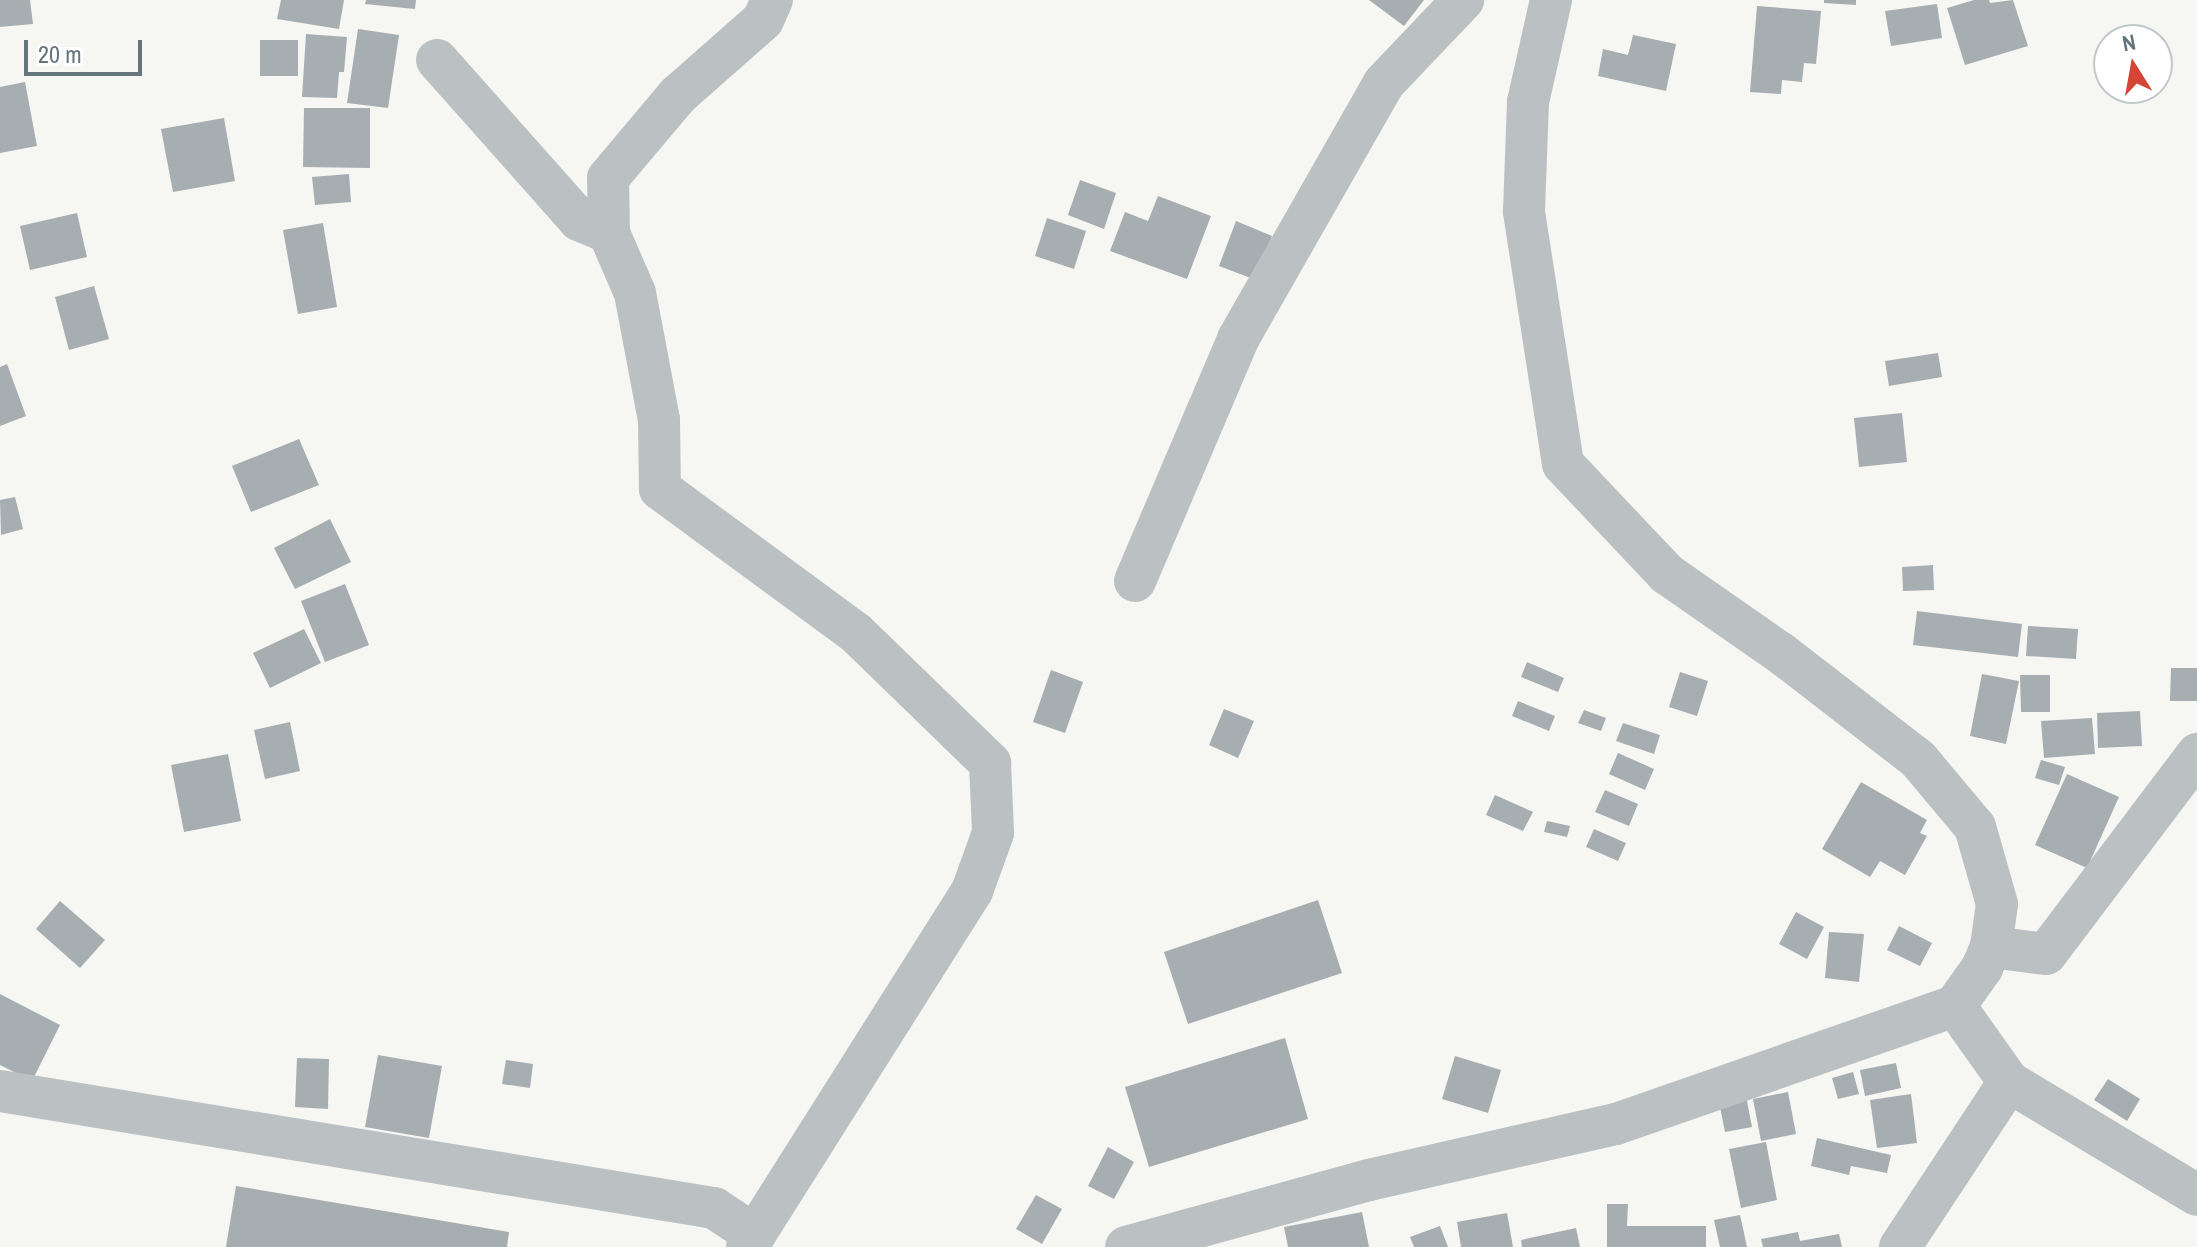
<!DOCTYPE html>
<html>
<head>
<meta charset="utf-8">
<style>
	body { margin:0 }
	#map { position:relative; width:2197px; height:1247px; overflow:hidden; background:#f6f6f3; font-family:"Archivo Narrow",sans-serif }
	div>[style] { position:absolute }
	.building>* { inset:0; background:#a6aeb2 }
	.minor>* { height:42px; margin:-21px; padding:0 21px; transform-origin:21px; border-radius:21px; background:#bbc1c3 }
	span { translate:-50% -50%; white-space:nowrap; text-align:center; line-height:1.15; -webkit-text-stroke:8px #fff; paint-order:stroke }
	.north { position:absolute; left:2093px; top:24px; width:80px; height:80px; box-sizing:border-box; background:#fff; border:2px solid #c1c8cb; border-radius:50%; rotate:349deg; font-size:22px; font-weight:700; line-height:32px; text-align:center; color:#64757c }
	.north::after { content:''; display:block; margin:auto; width:28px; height:36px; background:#d44535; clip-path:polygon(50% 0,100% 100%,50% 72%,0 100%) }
	.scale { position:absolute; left:24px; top:40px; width:118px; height:36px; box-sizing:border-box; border:4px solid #64757c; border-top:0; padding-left:10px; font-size:24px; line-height:28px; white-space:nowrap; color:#64757c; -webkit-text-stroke:6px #fff; paint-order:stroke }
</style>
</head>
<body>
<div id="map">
	<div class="building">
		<i style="clip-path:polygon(0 0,30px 0,33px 24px,0 27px)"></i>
		<i style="clip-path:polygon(281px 0,344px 0,339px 29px,277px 19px)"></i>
		<i style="clip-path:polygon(366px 0,416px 0,415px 9px,365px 4px)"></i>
		<i style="clip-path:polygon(1369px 0,1424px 0,1404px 26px)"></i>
		<i style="clip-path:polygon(1824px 0,1856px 0,1856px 5px,1824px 3px)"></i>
		<i style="clip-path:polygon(1974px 0,1989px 0,1990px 3px,2013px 0,2028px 46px,1965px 65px,1947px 8px)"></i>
		<i style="clip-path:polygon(1937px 4px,1942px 38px,1891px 46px,1885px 11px)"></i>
		<i style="clip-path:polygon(1757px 6px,1821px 11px,1816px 64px,1804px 63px,1802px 82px,1782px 80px,1781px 94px,1750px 92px)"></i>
		<i style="clip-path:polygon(358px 29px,399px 35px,388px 108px,347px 103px)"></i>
		<i style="clip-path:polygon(306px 34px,347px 37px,344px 72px,339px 72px,337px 98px,302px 97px)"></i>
		<i style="clip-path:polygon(1633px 35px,1676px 44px,1666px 91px,1598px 76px,1603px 49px,1628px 55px)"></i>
		<i style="clip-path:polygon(260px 40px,298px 40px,298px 76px,260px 76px)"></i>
		<i style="clip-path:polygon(25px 82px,37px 146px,0 153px,0 87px)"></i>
		<i style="clip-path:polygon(304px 108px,370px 108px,370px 168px,303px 167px)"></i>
		<i style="clip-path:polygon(224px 118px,235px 181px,173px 192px,161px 129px)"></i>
		<i style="clip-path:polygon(349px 174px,351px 202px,315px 205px,312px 177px)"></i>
		<i style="clip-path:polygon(1080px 180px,1116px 193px,1104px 229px,1068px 215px)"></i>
		<i style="clip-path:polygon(1158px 196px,1211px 216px,1187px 279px,1110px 251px,1125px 212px,1148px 221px)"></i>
		<i style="clip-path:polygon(77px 213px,87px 257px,30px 270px,20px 226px)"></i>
		<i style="clip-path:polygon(1047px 218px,1086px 231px,1074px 269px,1035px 256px)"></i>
		<i style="clip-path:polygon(1236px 221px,1272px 236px,1256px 280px,1219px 266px)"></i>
		<i style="clip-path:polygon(323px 223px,337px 307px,298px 314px,283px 230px)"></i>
		<i style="clip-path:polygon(94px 286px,109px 339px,69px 350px,55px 297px)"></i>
		<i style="clip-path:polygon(1938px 353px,1942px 377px,1889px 386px,1885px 361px)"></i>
		<i style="clip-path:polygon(7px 364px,26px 416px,0 426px,0 367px)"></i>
		<i style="clip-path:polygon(1902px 413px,1907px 462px,1859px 467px,1854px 418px)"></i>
		<i style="clip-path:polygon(299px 439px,319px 485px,251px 512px,232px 466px)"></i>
		<i style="clip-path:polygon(15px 497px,23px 529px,1px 535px,0 500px)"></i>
		<i style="clip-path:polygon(330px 519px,351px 562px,295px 589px,274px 548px)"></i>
		<i style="clip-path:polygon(1933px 565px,1934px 590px,1903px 591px,1902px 567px)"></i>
		<i style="clip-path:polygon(345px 584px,369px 645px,325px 662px,301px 601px)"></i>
		<i style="clip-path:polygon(1917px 611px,2022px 624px,2018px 657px,1913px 645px)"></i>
		<i style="clip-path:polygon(2028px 626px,2078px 629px,2076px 659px,2026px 656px)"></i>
		<i style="clip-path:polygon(304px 629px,321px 663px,270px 688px,253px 653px)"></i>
		<i style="clip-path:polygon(1527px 662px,1564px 678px,1558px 692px,1521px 677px)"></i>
		<i style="clip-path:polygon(2171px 668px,2197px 668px,2197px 701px,2170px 701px)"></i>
		<i style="clip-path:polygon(1051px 670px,1083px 682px,1065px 733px,1033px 722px)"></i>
		<i style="clip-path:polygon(1680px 672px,1708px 681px,1697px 716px,1669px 707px)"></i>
		<i style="clip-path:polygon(1982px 674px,2019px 681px,2006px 744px,1970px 736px)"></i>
		<i style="clip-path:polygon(2020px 675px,2050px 675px,2050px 712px,2021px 712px)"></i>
		<i style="clip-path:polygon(1518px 701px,1555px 716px,1549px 731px,1512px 716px)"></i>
		<i style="clip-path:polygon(1224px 709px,1254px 721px,1238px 758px,1209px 745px)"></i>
		<i style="clip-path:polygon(1584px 710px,1606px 718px,1601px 731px,1578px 723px)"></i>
		<i style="clip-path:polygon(2140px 711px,2142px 746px,2098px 748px,2097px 713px)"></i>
		<i style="clip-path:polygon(2092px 718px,2095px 754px,2044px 758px,2041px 721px)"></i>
		<i style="clip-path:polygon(290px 722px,300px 771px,265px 779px,254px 730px)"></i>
		<i style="clip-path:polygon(1623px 723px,1660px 735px,1654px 754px,1616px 741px)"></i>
		<i style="clip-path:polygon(1618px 753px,1654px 769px,1645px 790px,1609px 774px)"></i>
		<i style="clip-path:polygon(228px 754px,241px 821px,184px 832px,171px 765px)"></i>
		<i style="clip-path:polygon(2041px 760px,2065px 767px,2059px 785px,2035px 778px)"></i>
		<i style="clip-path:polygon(2067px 774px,2119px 797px,2087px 868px,2035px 845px)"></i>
		<i style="clip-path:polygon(1861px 782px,1927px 820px,1920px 833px,1927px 836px,1905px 875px,1880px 861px,1870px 877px,1822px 849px)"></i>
		<i style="clip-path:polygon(1605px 790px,1638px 804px,1629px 826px,1595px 812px)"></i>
		<i style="clip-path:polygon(1495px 795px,1533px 812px,1523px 831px,1486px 815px)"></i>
		<i style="clip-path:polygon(1547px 821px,1570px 826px,1567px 837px,1544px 832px)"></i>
		<i style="clip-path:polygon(1594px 829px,1626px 843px,1618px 861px,1586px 847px)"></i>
		<i style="clip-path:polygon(1318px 900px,1342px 973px,1188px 1024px,1164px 952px)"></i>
		<i style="clip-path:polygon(60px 901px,105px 940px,80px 968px,36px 929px)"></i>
		<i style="clip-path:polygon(1796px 912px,1824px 927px,1807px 959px,1779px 944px)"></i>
		<i style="clip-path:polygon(1899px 926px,1932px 943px,1920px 966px,1887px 950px)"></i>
		<i style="clip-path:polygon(1829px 932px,1864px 934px,1859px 982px,1825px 978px)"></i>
		<i style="clip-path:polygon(0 994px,60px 1025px,32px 1081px,0 1065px)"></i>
		<i style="clip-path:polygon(1285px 1038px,1308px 1119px,1149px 1167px,1125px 1087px)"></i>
		<i style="clip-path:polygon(378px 1055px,442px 1066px,429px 1138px,365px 1127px)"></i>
		<i style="clip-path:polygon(1455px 1056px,1501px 1070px,1488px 1113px,1442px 1099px)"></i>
		<i style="clip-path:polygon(297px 1058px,329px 1059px,328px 1109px,295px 1107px)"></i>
		<i style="clip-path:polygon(506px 1060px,533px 1064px,530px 1088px,502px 1084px)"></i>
		<i style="clip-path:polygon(1896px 1063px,1901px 1088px,1865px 1096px,1860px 1070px)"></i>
		<i style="clip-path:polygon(1853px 1072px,1859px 1094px,1838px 1099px,1832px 1078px)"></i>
		<i style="clip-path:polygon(2108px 1079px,2140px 1099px,2127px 1121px,2094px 1100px)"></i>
		<i style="clip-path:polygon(1788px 1092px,1796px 1134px,1761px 1141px,1753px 1099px)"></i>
		<i style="clip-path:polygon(1911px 1094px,1917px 1143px,1877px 1148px,1870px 1100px)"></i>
		<i style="clip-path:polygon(1746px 1096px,1752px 1127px,1725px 1132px,1719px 1102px)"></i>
		<i style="clip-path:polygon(1817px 1138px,1891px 1155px,1887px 1173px,1851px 1166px,1849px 1175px,1811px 1166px)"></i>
		<i style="clip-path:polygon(1766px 1142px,1777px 1200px,1741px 1208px,1729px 1149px)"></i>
		<i style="clip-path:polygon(1108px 1147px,1134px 1162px,1114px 1199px,1088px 1186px)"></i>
		<i style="clip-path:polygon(236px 1186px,509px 1232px,507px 1247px,226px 1247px)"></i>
		<i style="clip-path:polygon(1036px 1195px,1062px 1209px,1042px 1244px,1016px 1229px)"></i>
		<i style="clip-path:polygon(1607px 1204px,1628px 1204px,1627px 1226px,1706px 1226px,1706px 1247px,1607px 1247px)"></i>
		<i style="clip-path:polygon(1362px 1212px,1369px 1247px,1288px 1247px,1284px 1227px)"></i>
		<i style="clip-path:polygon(1507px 1213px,1513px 1247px,1461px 1247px,1457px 1222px)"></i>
		<i style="clip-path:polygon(1740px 1215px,1747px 1247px,1720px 1247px,1714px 1220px)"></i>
		<i style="clip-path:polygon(1440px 1226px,1448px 1247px,1414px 1247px,1410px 1237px)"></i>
		<i style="clip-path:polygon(1576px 1228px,1580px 1247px,1522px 1247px,1521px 1240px)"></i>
		<i style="clip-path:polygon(1798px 1232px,1800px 1241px,1839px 1234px,1842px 1247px,1763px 1247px,1761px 1239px)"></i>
	</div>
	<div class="minor">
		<i style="left:437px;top:60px;width:214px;rotate:48.4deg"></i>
		<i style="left:579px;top:220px;width:33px;rotate:23deg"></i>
		<i style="left:609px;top:233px;width:65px;rotate:66.6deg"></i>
		<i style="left:635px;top:293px;width:129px;rotate:79.3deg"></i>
		<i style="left:659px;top:420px;width:69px;rotate:89.2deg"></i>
		<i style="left:660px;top:489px;width:243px;rotate:36.3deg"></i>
		<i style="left:856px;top:633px;width:187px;rotate:44.1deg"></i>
		<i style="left:990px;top:763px;width:70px;rotate:87.5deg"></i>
		<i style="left:993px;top:833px;width:62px;rotate:109.9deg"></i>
		<i style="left:972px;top:891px;width:421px;rotate:122.3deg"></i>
		<i style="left:609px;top:233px;width:55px;rotate:-91deg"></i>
		<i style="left:608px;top:178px;width:109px;rotate:-49.9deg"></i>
		<i style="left:678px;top:95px;width:113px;rotate:-41.4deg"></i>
		<i style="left:763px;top:20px;width:22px;rotate:-66deg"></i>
		<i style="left:1135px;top:581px;width:263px;rotate:-66.9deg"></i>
		<i style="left:1238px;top:339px;width:295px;rotate:-60.3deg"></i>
		<i style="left:1384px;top:83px;width:115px;rotate:-46.4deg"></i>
		<i style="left:1991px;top:947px;width:55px;rotate:7.3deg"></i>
		<i style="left:2046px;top:954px;width:251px;rotate:-52.9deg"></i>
		<i style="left:1955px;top:1006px;width:93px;rotate:54.6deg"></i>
		<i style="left:2009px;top:1082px;width:219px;rotate:31deg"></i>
		<i style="left:0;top:1091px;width:724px;rotate:9.31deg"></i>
		<i style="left:714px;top:1208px;width:49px;rotate:33.4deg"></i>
		<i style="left:1126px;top:1247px;width:252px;rotate:-15.4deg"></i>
		<i style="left:1369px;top:1180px;width:253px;rotate:-12.8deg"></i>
		<i style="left:1616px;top:1124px;width:359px;rotate:-19.2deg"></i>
		<i style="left:1955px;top:1006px;width:47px;rotate:-54.6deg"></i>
		<i style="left:1982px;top:968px;width:23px;rotate:-67deg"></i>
		<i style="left:1991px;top:947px;width:43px;rotate:-82.1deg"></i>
		<i style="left:1997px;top:904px;width:80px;rotate:-105.9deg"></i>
		<i style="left:1975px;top:827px;width:89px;rotate:-130deg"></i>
		<i style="left:1918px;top:759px;width:172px;rotate:-142.3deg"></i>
		<i style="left:1782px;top:654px;width:140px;rotate:-145.2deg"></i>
		<i style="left:1667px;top:574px;width:151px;rotate:-133.4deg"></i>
		<i style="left:1563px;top:464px;width:256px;rotate:-98.8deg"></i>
		<i style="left:1524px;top:211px;width:109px;rotate:-87.9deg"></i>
		<i style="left:1528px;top:102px;width:105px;rotate:-77.3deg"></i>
		<i style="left:1900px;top:1247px;width:198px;rotate:-56.6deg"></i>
	</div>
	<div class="north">N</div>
	<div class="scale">20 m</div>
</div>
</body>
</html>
